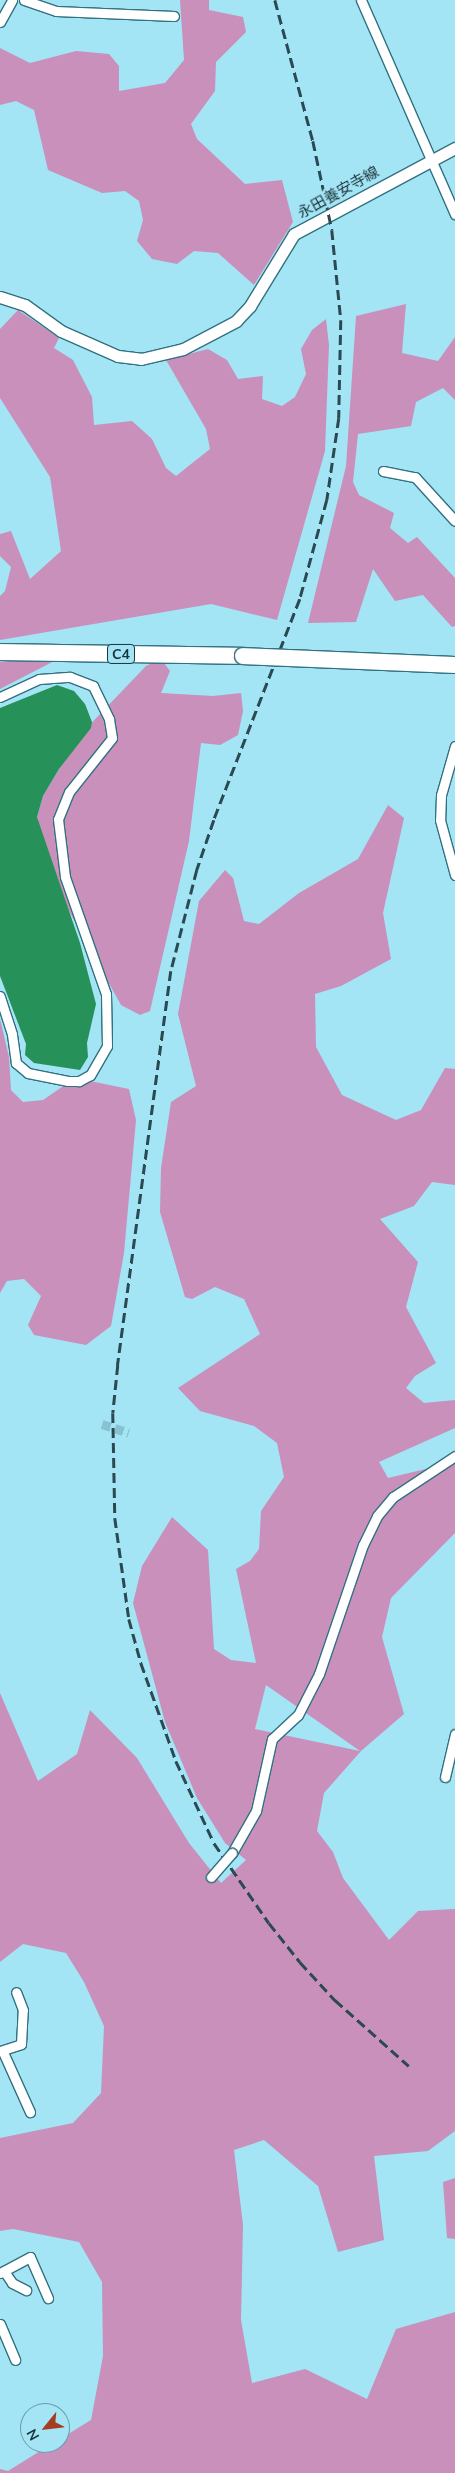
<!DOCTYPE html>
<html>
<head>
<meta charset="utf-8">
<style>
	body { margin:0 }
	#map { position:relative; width:455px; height:2473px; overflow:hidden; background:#a3e4f5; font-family:Mulish,"Noto Sans JP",sans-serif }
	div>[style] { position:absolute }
	.green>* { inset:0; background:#c990bb }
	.water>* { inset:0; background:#27915a }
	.minor-tunnel>* { height:9px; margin-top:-4.5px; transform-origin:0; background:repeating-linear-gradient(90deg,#88c1d0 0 9px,transparent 0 13.5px) }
	.roads { filter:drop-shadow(1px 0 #317180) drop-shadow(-1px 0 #317180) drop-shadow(0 1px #317180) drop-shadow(0 -1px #317180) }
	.minor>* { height:9px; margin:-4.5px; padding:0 4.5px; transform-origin:4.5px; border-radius:4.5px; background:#fff }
	.tertiary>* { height:11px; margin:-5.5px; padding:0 5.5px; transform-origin:5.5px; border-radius:5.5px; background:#fff }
	.motorway>* { height:16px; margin:-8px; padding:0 8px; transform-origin:8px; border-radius:8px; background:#fff }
	.rail>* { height:2.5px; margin-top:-1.25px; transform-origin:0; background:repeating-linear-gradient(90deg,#2a4951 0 10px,transparent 0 15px) }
	.bridges { filter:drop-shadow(1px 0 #317180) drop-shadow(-1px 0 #317180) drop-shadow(0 1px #317180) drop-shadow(0 -1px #317180) }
	.minor-bridge>* { height:9px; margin:-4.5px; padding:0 4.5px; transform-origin:4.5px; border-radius:4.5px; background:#fff }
	.motorway-bridge>* { height:16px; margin:-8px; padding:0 8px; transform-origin:8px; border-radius:8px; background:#fff }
	span { translate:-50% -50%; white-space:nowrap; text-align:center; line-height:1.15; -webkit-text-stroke:4px #a3e4f5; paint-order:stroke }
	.shield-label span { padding:1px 4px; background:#a3e4f5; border:1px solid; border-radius:4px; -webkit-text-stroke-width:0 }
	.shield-label { font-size:14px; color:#1b353c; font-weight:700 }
	.street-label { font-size:15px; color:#1b353c }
	.north { position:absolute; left:20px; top:2403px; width:50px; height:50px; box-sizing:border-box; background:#a3e4f5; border:1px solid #6d9eab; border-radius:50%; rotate:241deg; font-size:14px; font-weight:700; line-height:20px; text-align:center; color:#1b353c }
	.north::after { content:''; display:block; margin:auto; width:18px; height:22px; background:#a53d21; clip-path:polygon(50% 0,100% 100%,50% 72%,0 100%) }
</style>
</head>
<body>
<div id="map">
	<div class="green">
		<i style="clip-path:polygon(180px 0,209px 0,209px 10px,243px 17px,246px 32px,216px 62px,215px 91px,191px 124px,197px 139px,245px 184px,282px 180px,293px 222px,254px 285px,218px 253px,194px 251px,177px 264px,152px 259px,137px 241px,143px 220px,139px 201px,125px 191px,102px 193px,48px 170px,34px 110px,16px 101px,0 105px,0 48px,30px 63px,76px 51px,109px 54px,119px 66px,119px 91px,165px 83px,184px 60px)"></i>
		<i style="clip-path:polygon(406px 304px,402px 353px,438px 361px,455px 337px,455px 400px,443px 388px,416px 402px,411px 426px,358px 434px,353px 482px,359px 495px,394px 513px,390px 528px,408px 543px,417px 537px,455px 578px,455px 626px,452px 627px,423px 595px,395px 601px,373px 569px,356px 622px,308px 623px,346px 466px,356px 316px)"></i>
		<i style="clip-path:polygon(18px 310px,59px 338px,54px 348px,73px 360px,92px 397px,94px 425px,132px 421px,152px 439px,166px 468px,176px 476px,210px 449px,206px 429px,166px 360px,208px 349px,227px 360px,238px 379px,263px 376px,262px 399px,282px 406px,295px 397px,306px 374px,301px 349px,312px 330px,326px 319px,329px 345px,325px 451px,277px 620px,211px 604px,0 640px,0 596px,5px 591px,11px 567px,0 556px,0 534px,11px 531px,30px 579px,61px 551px,50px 477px,0 398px,0 329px)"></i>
		<i style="clip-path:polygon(29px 659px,58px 659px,0 689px,0 662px)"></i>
		<i style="clip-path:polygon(161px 659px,170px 671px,161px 693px,213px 696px,241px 693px,243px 711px,238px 735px,220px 745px,201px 743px,189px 841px,150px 1011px,140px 1015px,121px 1005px,50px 877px,37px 817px,43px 796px,79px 736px,146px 666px)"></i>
		<i style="clip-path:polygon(evenodd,388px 805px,404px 818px,383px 913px,391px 959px,341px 986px,315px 994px,316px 1047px,342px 1095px,396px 1120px,421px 1110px,445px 1068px,455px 1069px,455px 1185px,432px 1182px,414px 1206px,380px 1219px,418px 1262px,406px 1307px,436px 1363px,415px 1376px,406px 1388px,424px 1403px,455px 1400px,455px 1428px,379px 1462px,388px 1478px,455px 1462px,455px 1533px,391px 1598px,382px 1637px,404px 1714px,361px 1751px,324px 1793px,317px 1831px,333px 1852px,343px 1878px,389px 1940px,418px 1911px,455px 1909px,455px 2131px,428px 2151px,374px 2156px,384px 2240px,338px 2252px,318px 2186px,264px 2140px,234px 2150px,243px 2225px,241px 2320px,252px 2383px,305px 2369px,367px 2399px,396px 2329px,455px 2312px,455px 2473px,0 2473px,0 2469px,8px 2471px,53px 2443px,60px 2443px,60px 2439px,91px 2420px,103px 2356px,102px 2282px,79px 2242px,13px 2229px,0 2231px,0 2138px,73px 2123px,101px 2093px,104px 2026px,84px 1982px,66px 1953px,23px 1944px,0 1962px,0 1693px,38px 1781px,77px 1754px,90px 1710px,137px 1758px,189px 1843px,221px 1883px,246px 1860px,225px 1843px,197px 1798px,165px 1722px,133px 1603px,142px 1566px,172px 1517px,208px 1550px,214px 1649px,231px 1660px,256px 1663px,236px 1569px,250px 1561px,259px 1549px,261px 1511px,284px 1477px,277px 1443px,254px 1426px,200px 1411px,178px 1388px,260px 1334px,244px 1299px,215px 1287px,192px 1299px,185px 1297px,160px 1212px,161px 1168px,171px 1102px,196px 1086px,178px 1014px,199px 901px,225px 870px,233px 878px,244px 921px,259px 924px,299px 893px,358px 859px,388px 805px,266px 1685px,360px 1751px,255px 1729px,266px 1685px)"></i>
		<i style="clip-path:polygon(0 1019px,9px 1057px,11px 1090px,23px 1102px,43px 1100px,75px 1078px,129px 1089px,136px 1120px,124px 1253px,111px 1326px,86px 1345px,34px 1335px,28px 1325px,41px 1296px,24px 1279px,7px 1281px,0 1293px)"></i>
		<i style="clip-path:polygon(455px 2178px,455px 2239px,447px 2238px,443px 2182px)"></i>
	</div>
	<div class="water">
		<i style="clip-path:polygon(57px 685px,74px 691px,85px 704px,92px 722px,91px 728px,59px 769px,43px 796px,37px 817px,80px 943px,96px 1004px,87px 1043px,88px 1057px,80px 1070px,34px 1063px,25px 1055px,26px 1044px,0 976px,0 708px)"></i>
	</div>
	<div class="minor-tunnel">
		<i style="left:102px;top:1424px;width:28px;rotate:18deg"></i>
	</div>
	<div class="roads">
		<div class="minor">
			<i style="left:24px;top:0;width:34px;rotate:19deg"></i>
			<i style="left:56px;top:11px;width:118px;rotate:2.4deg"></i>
			<i style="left:361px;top:0;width:234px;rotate:66.3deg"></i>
			<i style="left:0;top:22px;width:25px;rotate:-61deg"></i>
			<i style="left:383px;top:471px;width:33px;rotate:11deg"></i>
			<i style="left:415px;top:477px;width:59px;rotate:47.7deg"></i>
			<i style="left:0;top:697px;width:43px;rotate:-24.8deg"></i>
			<i style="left:39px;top:679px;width:31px;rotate:-4deg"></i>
			<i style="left:70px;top:677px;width:25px;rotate:21deg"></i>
			<i style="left:93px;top:686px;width:37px;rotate:64deg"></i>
			<i style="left:109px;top:719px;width:19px;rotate:81deg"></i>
			<i style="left:112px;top:738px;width:69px;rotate:128.5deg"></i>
			<i style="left:69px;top:792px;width:29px;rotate:112deg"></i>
			<i style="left:58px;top:819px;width:58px;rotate:83.1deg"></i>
			<i style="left:65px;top:877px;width:124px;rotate:70.7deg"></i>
			<i style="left:106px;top:994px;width:52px;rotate:88.9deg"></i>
			<i style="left:107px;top:1046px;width:34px;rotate:120deg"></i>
			<i style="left:90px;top:1075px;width:13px;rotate:151deg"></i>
			<i style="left:79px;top:1081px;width:11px;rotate:180deg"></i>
			<i style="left:68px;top:1081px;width:41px;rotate:-168.7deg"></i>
			<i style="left:28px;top:1073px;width:16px;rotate:-140deg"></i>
			<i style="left:16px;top:1063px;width:29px;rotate:-98deg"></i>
			<i style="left:12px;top:1034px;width:40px;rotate:-108deg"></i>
			<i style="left:455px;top:746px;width:51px;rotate:105.9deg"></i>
			<i style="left:441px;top:795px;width:25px;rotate:92deg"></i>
			<i style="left:440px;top:820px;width:57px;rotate:74.7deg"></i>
			<i style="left:445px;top:1777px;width:44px;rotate:-76.9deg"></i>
			<i style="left:232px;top:1853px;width:48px;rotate:-60.3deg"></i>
			<i style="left:256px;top:1811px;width:74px;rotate:-77.5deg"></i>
			<i style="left:272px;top:1739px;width:35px;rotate:-43deg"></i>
			<i style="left:298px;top:1715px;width:46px;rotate:-62.9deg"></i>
			<i style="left:319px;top:1674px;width:136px;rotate:-71.2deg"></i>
			<i style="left:363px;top:1545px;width:32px;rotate:-64deg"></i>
			<i style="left:377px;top:1516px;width:25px;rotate:-50deg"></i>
			<i style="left:393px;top:1497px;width:74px;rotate:-33.5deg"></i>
			<i style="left:0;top:2051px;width:22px;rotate:-18deg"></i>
			<i style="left:21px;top:2044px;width:34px;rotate:-87deg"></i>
			<i style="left:23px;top:2010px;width:19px;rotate:-111deg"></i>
			<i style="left:3px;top:2052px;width:66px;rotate:65.8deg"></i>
			<i style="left:4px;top:2271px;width:14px;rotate:56deg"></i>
			<i style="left:12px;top:2283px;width:16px;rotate:27deg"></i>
			<i style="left:0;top:2273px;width:34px;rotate:-28deg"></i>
			<i style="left:30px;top:2257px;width:45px;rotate:66.3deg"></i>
			<i style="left:0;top:2324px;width:39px;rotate:67deg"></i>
		</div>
		<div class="tertiary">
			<i style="left:0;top:297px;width:26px;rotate:18deg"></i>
			<i style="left:25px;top:305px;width:44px;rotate:35.8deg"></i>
			<i style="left:61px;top:331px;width:62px;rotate:23.7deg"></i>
			<i style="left:118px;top:356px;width:23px;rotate:7deg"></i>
			<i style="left:141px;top:359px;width:43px;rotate:-13.4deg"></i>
			<i style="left:183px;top:349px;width:60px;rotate:-27.8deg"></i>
			<i style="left:236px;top:321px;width:21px;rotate:-47deg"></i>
			<i style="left:250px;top:306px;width:84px;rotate:-58.6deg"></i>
			<i style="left:294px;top:234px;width:183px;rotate:-28.1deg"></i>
		</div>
		<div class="motorway">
			<i style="left:0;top:652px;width:243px;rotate:0.9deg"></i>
		</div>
	</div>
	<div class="rail">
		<i style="left:275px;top:0;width:146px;rotate:74.9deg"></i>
		<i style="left:313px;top:141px;width:91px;rotate:77.9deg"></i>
		<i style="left:332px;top:230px;width:90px;rotate:84.3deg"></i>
		<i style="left:341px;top:320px;width:98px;rotate:91.2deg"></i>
		<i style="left:339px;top:418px;width:83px;rotate:98.3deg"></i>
		<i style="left:327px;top:500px;width:103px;rotate:105.3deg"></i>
		<i style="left:300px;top:599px;width:237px;rotate:111.3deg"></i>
		<i style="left:214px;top:820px;width:53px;rotate:108.8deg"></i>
		<i style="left:197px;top:870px;width:104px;rotate:104.4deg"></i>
		<i style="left:171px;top:971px;width:398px;rotate:97.7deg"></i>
		<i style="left:118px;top:1365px;width:48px;rotate:95.9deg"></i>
		<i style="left:113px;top:1413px;width:105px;rotate:88.9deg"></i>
		<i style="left:115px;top:1518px;width:102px;rotate:82.1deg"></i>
		<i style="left:129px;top:1619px;width:46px;rotate:74.7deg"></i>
		<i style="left:141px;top:1663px;width:104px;rotate:70.3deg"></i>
		<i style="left:176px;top:1761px;width:90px;rotate:65.1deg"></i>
		<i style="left:214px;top:1843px;width:97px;rotate:55.5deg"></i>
		<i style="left:269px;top:1923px;width:50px;rotate:51.5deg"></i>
		<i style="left:300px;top:1962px;width:52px;rotate:47.4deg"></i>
		<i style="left:335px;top:2000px;width:99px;rotate:41.7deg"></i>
	</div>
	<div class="bridges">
		<div class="minor-bridge">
			<i style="left:211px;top:1877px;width:32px;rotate:-49deg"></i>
		</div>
		<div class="motorway-bridge">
			<i style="left:243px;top:656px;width:212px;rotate:2.4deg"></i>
		</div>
	</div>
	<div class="shield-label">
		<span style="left:121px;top:654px">C4</span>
	</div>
	<div class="street-label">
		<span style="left:338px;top:192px;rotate:-29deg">永田養安寺線</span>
	</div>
	<div class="north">N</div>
</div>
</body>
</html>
